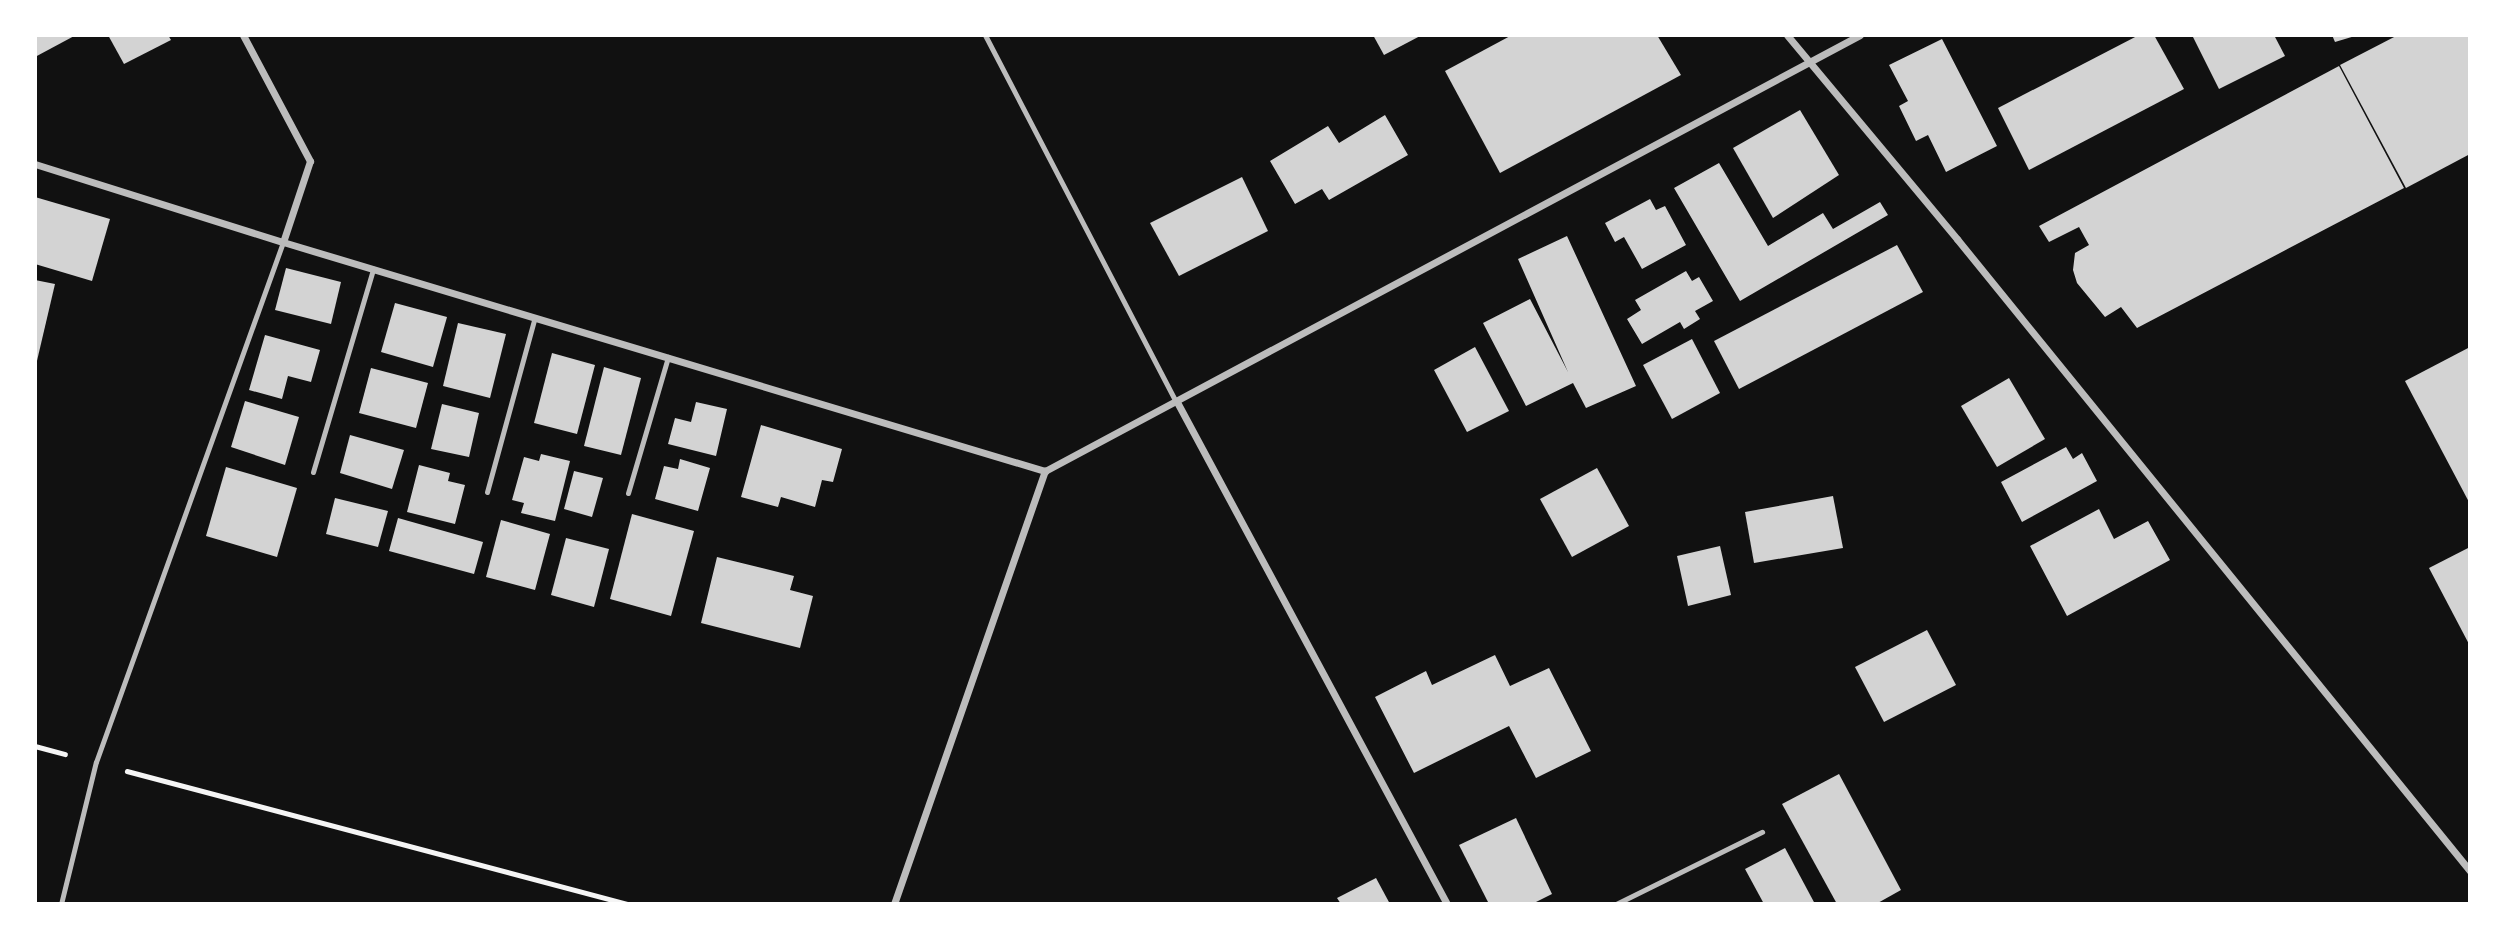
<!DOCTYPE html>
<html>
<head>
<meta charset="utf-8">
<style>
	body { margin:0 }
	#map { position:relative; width:2505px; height:939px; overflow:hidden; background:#111; font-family:Rubik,sans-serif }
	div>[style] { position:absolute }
	.building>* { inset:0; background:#d3d3d3 }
	.path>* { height:4.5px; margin:-2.25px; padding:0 2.25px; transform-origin:2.25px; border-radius:2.25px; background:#f5f5f5 }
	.service>* { height:5px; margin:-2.5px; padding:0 2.5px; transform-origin:2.5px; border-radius:2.5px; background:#bcbcbc }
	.minor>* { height:7px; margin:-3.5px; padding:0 3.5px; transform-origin:3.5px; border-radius:3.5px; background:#bcbcbc }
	span { translate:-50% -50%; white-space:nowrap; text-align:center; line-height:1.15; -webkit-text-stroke:5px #fff; paint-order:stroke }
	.frame { position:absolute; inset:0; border:37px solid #fff; pointer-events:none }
</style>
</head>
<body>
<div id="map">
	<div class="building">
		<i style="clip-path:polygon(35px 35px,76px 35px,35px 57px)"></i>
		<i style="clip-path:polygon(108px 35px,168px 35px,171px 40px,124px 64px)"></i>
		<i style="clip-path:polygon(1373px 35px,1422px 35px,1384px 55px)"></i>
		<i style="clip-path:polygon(1512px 35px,1657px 35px,1681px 75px,1500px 173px,1445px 71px)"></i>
		<i style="clip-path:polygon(2139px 35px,2154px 35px,2184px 89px,2029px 170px,1998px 108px)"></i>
		<i style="clip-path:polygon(2192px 35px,2274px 35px,2285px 56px,2219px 89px)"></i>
		<i style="clip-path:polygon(2332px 35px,2355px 35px,2355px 36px,2335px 42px)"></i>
		<i style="clip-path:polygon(2398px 35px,2470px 35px,2470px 154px,2406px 188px,2340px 65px)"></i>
		<i style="clip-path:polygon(1942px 39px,1997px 146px,1946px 172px,1928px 135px,1916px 141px,1899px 106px,1908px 101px,1889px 65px)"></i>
		<i style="clip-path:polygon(2339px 66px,2404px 188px,2137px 328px,2121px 307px,2105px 317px,2077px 283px,2073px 270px,2075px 253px,2089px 245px,2079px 227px,2049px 242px,2039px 226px)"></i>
		<i style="clip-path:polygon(1800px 110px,1839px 175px,1773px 218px,1733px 148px)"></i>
		<i style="clip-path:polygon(1385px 115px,1408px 155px,1329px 200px,1322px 189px,1295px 204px,1270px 161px,1328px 126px,1339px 143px)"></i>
		<i style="clip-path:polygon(1719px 163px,1768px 246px,1823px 213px,1833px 229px,1880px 202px,1888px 215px,1740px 301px,1674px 188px)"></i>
		<i style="clip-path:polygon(1242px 177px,1268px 231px,1179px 276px,1150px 223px)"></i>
		<i style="clip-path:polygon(35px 197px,110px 219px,92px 281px,35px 264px)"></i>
		<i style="clip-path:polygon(1650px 199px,1656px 210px,1665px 206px,1686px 245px,1642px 269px,1624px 237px,1615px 242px,1605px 223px)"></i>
		<i style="clip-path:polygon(1567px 236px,1636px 386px,1586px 408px,1573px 383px,1526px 406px,1483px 323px,1530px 299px,1568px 372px,1518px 259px)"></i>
		<i style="clip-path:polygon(1897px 245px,1923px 292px,1739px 389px,1714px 341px)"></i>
		<i style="clip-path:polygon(286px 268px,341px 282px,331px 324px,275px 310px)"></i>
		<i style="clip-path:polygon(1686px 271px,1692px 281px,1699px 277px,1713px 301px,1695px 311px,1700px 319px,1684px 329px,1680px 322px,1642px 344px,1627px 319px,1641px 310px,1635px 300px)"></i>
		<i style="clip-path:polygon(35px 280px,55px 284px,36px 365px,35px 365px)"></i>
		<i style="clip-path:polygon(395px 303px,447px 317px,433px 367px,381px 352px)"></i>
		<i style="clip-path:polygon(458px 323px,506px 334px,490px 398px,443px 386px)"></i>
		<i style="clip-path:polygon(265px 335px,320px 350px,311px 382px,288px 376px,282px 399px,249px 390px)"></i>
		<i style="clip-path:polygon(1692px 339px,1720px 393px,1672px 419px,1643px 365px)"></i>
		<i style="clip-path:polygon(1475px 347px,1509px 411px,1467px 432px,1434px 370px)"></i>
		<i style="clip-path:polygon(2470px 347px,2470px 504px,2405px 381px)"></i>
		<i style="clip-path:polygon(552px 353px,595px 365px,577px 434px,534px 423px)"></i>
		<i style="clip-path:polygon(604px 367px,641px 378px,621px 455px,584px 446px)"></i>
		<i style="clip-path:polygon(371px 368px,428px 383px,416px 428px,359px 413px)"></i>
		<i style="clip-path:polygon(2009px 378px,2045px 439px,1997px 467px,1961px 406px)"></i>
		<i style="clip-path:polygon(245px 401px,299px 417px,285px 465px,231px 447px)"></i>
		<i style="clip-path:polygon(696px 402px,727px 409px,716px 456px,668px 444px,675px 418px,691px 422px)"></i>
		<i style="clip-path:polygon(442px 404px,479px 413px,469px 457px,431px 449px)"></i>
		<i style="clip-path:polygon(761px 425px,842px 449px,833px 482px,822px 480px,815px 507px,781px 497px,778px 507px,741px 497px)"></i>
		<i style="clip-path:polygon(350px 435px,404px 450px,392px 489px,340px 473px)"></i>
		<i style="clip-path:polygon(2066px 447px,2073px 459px,2082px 453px,2097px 481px,2022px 522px,2001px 482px)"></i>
		<i style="clip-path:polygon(541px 454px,570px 461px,555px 521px,521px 513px,524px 503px,512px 500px,524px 457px,539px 461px)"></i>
		<i style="clip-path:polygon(680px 459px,710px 468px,698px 511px,655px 499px,664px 466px,678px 469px)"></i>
		<i style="clip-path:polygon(419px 465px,450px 473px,448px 481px,465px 485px,455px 524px,407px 512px)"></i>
		<i style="clip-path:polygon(226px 467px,297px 488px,277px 557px,206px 536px)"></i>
		<i style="clip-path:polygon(1597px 468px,1629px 526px,1572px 557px,1540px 499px)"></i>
		<i style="clip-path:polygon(574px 471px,603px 478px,592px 517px,564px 509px)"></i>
		<i style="clip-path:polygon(1833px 496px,1843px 548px,1754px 563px,1745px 512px)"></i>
		<i style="clip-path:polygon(335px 498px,388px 511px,378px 547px,326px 534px)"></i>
		<i style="clip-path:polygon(2099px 509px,2114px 539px,2148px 521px,2170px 560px,2067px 616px,2030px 546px)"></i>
		<i style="clip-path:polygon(632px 514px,694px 531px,671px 616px,610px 599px)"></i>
		<i style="clip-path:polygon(398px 518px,483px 542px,474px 574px,389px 551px)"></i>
		<i style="clip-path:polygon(501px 520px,550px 534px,535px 590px,486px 577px)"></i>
		<i style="clip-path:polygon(566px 538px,609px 549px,594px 607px,551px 595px)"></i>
		<i style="clip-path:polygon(1720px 546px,1731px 595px,1688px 606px,1677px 556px)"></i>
		<i style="clip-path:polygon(2470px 547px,2470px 646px,2429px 568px)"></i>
		<i style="clip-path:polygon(717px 557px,794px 576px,790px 590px,813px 596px,800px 648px,701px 623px)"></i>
		<i style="clip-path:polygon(1927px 630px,1956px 685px,1884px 722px,1855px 667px)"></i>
		<i style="clip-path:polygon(1495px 655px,1510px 686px,1549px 668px,1591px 751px,1536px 778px,1509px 726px,1414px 773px,1375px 697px,1426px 671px,1432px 685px)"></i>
		<i style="clip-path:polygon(1839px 774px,1901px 890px,1876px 904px,1837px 904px,1782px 804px)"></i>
		<i style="clip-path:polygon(1516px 818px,1552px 894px,1532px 904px,1489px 904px,1459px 845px)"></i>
		<i style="clip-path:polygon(1785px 848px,1815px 904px,1764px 904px,1745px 869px)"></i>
		<i style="clip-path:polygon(1376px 878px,1390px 904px,1341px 904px,1337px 898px)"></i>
	</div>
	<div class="path">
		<i style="left:35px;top:746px;width:31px;rotate:15deg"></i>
		<i style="left:127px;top:771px;width:518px;rotate:14.87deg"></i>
	</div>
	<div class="service">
		<i style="left:985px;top:35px;width:414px;rotate:62.5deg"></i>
		<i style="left:313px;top:472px;width:212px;rotate:-73.5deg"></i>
		<i style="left:487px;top:492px;width:181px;rotate:-74.7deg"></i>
		<i style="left:628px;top:493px;width:142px;rotate:-73.6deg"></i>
		<i style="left:61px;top:904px;width:146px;rotate:-76.2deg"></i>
		<i style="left:96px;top:762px;width:553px;rotate:-70.22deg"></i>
		<i style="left:1616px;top:904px;width:163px;rotate:-26.3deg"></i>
	</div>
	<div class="minor">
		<i style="left:243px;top:35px;width:143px;rotate:62deg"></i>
		<i style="left:310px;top:161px;width:85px;rotate:108.4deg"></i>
		<i style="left:1787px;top:35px;width:266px;rotate:50.2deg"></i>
		<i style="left:1957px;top:239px;width:814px;rotate:50.93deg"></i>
		<i style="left:35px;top:164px;width:260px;rotate:17.5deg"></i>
		<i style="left:283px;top:242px;width:796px;rotate:16.73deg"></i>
		<i style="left:1177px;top:402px;width:570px;rotate:61.73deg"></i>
		<i style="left:894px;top:904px;width:459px;rotate:-70.8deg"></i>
		<i style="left:1045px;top:471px;width:924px;rotate:-28.15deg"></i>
	</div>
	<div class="frame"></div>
</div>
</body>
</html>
